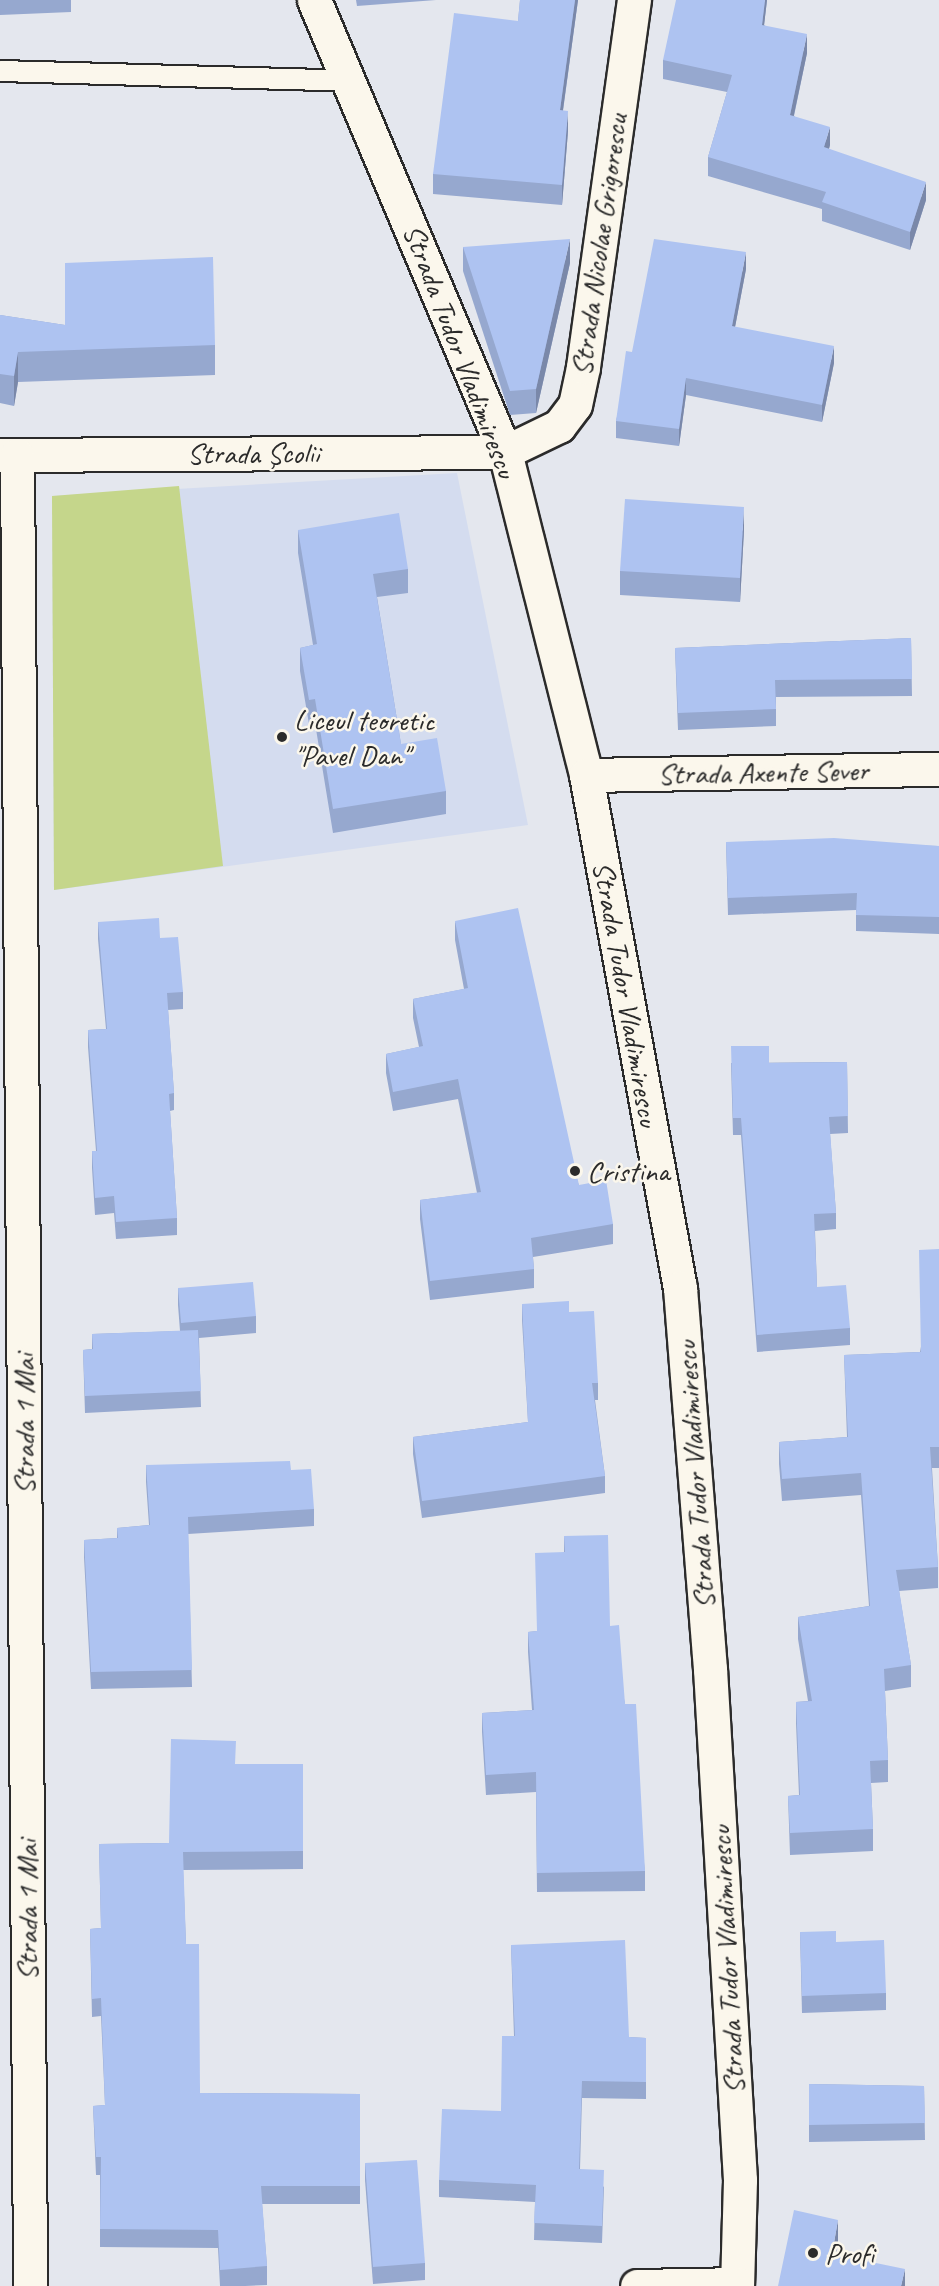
<!DOCTYPE html>
<html>
<head>
<meta charset="utf-8">
<style>
	body { margin:0 }
	#map { position:relative; width:939px; height:2286px; overflow:hidden; background:#e4e7ee; font-family:Caveat,sans-serif }
	div>[style] { position:absolute }
	.built>* { inset:0; background:#d4dcef }
	.green>* { inset:0; background:#c5d68b }
	.roads { filter:drop-shadow(2px 0 #2b2b2b) drop-shadow(-2px 0 #2b2b2b) drop-shadow(0 2px #2b2b2b) drop-shadow(0 -2px #2b2b2b) }
	.service>* { height:20px; margin:-10px; padding:0 10px; transform-origin:10px; border-radius:10px; background:#fbf7ec }
	.minor>* { height:33px; margin:-16.5px; padding:0 16.5px; transform-origin:16.5px; border-radius:16.5px; background:#fbf7ec }
	.wall>* { inset:0; background:#96a8cf }
	.shaded-wall>* { inset:0; background:#7a88a9 }
	.building>* { inset:0; background:#aec3f1 }
	.dots>* { width:16px; height:16px; translate:-50% -50%; box-sizing:border-box; border:3px solid #fbf7ec; border-radius:50% }
	span { translate:-50% -50%; white-space:nowrap; text-align:center; line-height:1.15; -webkit-text-stroke:5px #fbf7ec; paint-order:stroke }
	.street-label { font-size:30px; color:#2b2b2b }
	.poi-label { font-size:30px; color:#2b2b2b }
	.left { translate:0 -50%; text-align:left }
</style>
</head>
<body>
<div id="map">
	<div class="built">
		<i style="clip-path:polygon(457px 473px,528px 825px,54px 890px,52px 496px)"></i>
	</div>
	<div class="green">
		<i style="clip-path:polygon(179px 486px,223px 866px,54px 890px,52px 496px)"></i>
	</div>
	<div class="roads">
		<div class="service">
			<i style="left:0;top:71px;width:352px;rotate:1.6deg"></i>
		</div>
		<div class="minor">
			<i style="left:314px;top:0;width:491px;rotate:67.1deg"></i>
			<i style="left:505px;top:452px;width:333px;rotate:75.9deg"></i>
			<i style="left:586px;top:775px;width:522px;rotate:79.62deg"></i>
			<i style="left:680px;top:1288px;width:382px;rotate:85.5deg"></i>
			<i style="left:710px;top:1669px;width:512px;rotate:86.64deg"></i>
			<i style="left:740px;top:2180px;width:106px;rotate:91.6deg"></i>
			<i style="left:0;top:455px;width:505px;rotate:-0.34deg"></i>
			<i style="left:505px;top:452px;width:60px;rotate:-25.7deg"></i>
			<i style="left:559px;top:426px;width:26px;rotate:-53deg"></i>
			<i style="left:575px;top:405px;width:39px;rotate:-78deg"></i>
			<i style="left:583px;top:367px;width:371px;rotate:-82.1deg"></i>
			<i style="left:17px;top:455px;width:1831px;rotate:89.59deg"></i>
			<i style="left:586px;top:775px;width:353px;rotate:-1deg"></i>
			<i style="left:637px;top:2286px;width:100px;rotate:-1.1deg"></i>
		</div>
	</div>
	<div class="wall">
		<i style="clip-path:polygon(0 0,71px 0,71px 12px,0 15px)"></i>
		<i style="clip-path:polygon(356px 0,436px 0,357px 6px)"></i>
		<i style="clip-path:polygon(520px 0,578px 0,563px 111px,568px 131px,562px 205px,433px 194px,433px 174px,518px 21px)"></i>
		<i style="clip-path:polygon(767px 0,764px 25px,807px 53px,794px 116px,830px 145px,829px 149px,926px 200px,910px 250px,822px 221px,822px 209px,708px 176px,708px 157px,727px 92px,663px 79px,663px 60px)"></i>
		<i style="clip-path:polygon(463px 247px,570px 263px,536px 413px,510px 415px,463px 271px)"></i>
		<i style="clip-path:polygon(746px 269px,735px 327px,834px 363px,822px 422px,686px 395px,679px 446px,616px 438px,616px 421px,632px 352px)"></i>
		<i style="clip-path:polygon(0 315px,65px 325px,215px 345px,215px 375px,18px 382px,14px 406px,0 403px)"></i>
		<i style="clip-path:polygon(298px 530px,408px 569px,408px 593px,377px 597px,401px 744px,446px 791px,446px 814px,333px 833px,315px 723px,309px 724px,300px 671px,300px 648px,313px 645px,298px 553px)"></i>
		<i style="clip-path:polygon(744px 530px,740px 602px,620px 595px,620px 571px)"></i>
		<i style="clip-path:polygon(911px 638px,912px 696px,776px 697px,776px 726px,678px 730px,675px 648px)"></i>
		<i style="clip-path:polygon(726px 842px,939px 846px,939px 934px,856px 931px,856px 910px,728px 915px)"></i>
		<i style="clip-path:polygon(455px 921px,579px 1185px,613px 1224px,613px 1244px,533px 1257px,534px 1269px,534px 1288px,430px 1300px,420px 1219px,420px 1200px,477px 1193px,458px 1099px,393px 1111px,386px 1073px,386px 1054px,419px 1047px,413px 1018px,413px 999px,464px 989px,455px 940px)"></i>
		<i style="clip-path:polygon(98px 922px,160px 938px,183px 992px,183px 1009px,168px 1010px,174px 1093px,174px 1110px,170px 1111px,177px 1218px,177px 1235px,116px 1239px,114px 1213px,95px 1215px,92px 1168px,92px 1151px,96px 1151px,88px 1047px,88px 1030px,106px 1029px,98px 939px)"></i>
		<i style="clip-path:polygon(847px 1062px,848px 1133px,830px 1134px,836px 1213px,836px 1229px,815px 1231px,817px 1287px,850px 1328px,850px 1345px,757px 1352px,741px 1135px,733px 1135px,731px 1063px)"></i>
		<i style="clip-path:polygon(939px 1249px,939px 1468px,932px 1468px,938px 1567px,938px 1588px,899px 1591px,911px 1665px,911px 1687px,885px 1691px,888px 1760px,888px 1782px,871px 1783px,873px 1829px,873px 1851px,790px 1855px,788px 1796px,799px 1795px,796px 1723px,796px 1702px,808px 1701px,798px 1639px,798px 1617px,869px 1606px,861px 1495px,782px 1501px,779px 1464px,779px 1442px,847px 1437px,844px 1355px,920px 1352px)"></i>
		<i style="clip-path:polygon(178px 1288px,256px 1316px,256px 1333px,199px 1338px,201px 1407px,85px 1413px,83px 1350px,92px 1349px,92px 1334px,180px 1331px,178px 1305px)"></i>
		<i style="clip-path:polygon(522px 1304px,569px 1312px,598px 1383px,598px 1400px,595px 1400px,605px 1476px,605px 1493px,422px 1518px,413px 1454px,413px 1437px,528px 1422px,522px 1320px)"></i>
		<i style="clip-path:polygon(146px 1465px,291px 1470px,314px 1509px,314px 1526px,188px 1534px,192px 1687px,91px 1689px,84px 1557px,84px 1540px,117px 1538px,117px 1528px,149px 1525px,146px 1482px)"></i>
		<i style="clip-path:polygon(564px 1536px,610px 1626px,625px 1704px,645px 1871px,645px 1891px,537px 1892px,536px 1792px,486px 1795px,482px 1732px,482px 1713px,532px 1710px,528px 1652px,528px 1632px,537px 1631px,564px 1552px)"></i>
		<i style="clip-path:polygon(236px 1764px,303px 1764px,303px 1869px,183px 1870px,186px 1944px,200px 2093px,360px 2094px,360px 2204px,262px 2204px,267px 2266px,267px 2285px,245px 2286px,220px 2286px,218px 2248px,100px 2247px,100px 2175px,96px 2175px,93px 2106px,105px 2105px,101px 2016px,92px 2017px,90px 1929px,101px 1928px,99px 1844px,169px 1843px)"></i>
		<i style="clip-path:polygon(800px 1932px,836px 1942px,886px 1993px,886px 2010px,802px 2013px)"></i>
		<i style="clip-path:polygon(511px 1945px,629px 2037px,646px 2038px,646px 2099px,582px 2098px,580px 2169px,604px 2187px,602px 2243px,534px 2240px,535px 2202px,439px 2197px,439px 2180px,501px 2111px,514px 2036px)"></i>
		<i style="clip-path:polygon(809px 2084px,924px 2086px,925px 2140px,809px 2142px)"></i>
		<i style="clip-path:polygon(365px 2163px,425px 2263px,425px 2280px,373px 2284px,365px 2180px)"></i>
	</div>
	<div class="shaded-wall">
		<i style="clip-path:polygon(575px 0,578px 0,560px 131px,560px 110px)"></i>
		<i style="clip-path:polygon(765px 0,767px 0,762px 43px,762px 25px)"></i>
		<i style="clip-path:polygon(807px 34px,807px 53px,790px 133px,790px 115px)"></i>
		<i style="clip-path:polygon(568px 111px,568px 131px,562px 205px,562px 185px)"></i>
		<i style="clip-path:polygon(830px 127px,830px 145px,824px 166px,824px 147px)"></i>
		<i style="clip-path:polygon(926px 182px,926px 200px,910px 250px,910px 232px)"></i>
		<i style="clip-path:polygon(570px 239px,570px 263px,536px 413px,536px 389px)"></i>
		<i style="clip-path:polygon(746px 252px,746px 269px,732px 343px,732px 326px)"></i>
		<i style="clip-path:polygon(834px 346px,834px 363px,822px 422px,822px 405px)"></i>
		<i style="clip-path:polygon(18px 352px,18px 382px,14px 406px,14px 376px)"></i>
		<i style="clip-path:polygon(686px 378px,686px 395px,679px 446px,679px 429px)"></i>
		<i style="clip-path:polygon(744px 507px,744px 530px,740px 602px,740px 578px)"></i>
		<i style="clip-path:polygon(838px 2220px,838px 2243px,832px 2278px,832px 2254px)"></i>
		<i style="clip-path:polygon(905px 2269px,905px 2286px,901px 2286px)"></i>
	</div>
	<div class="building">
		<i style="clip-path:polygon(520px 0,575px 0,560px 110px,568px 111px,562px 185px,433px 174px,454px 13px,518px 21px)"></i>
		<i style="clip-path:polygon(676px 0,765px 0,762px 25px,807px 34px,790px 115px,830px 127px,824px 147px,926px 182px,910px 232px,822px 202px,826px 192px,708px 157px,732px 75px,663px 60px)"></i>
		<i style="clip-path:polygon(570px 239px,536px 389px,510px 391px,463px 247px)"></i>
		<i style="clip-path:polygon(654px 239px,746px 252px,732px 326px,834px 346px,822px 405px,686px 378px,679px 429px,616px 421px,626px 351px,632px 352px)"></i>
		<i style="clip-path:polygon(213px 257px,215px 345px,18px 352px,14px 376px,0 374px,0 315px,65px 325px,65px 263px)"></i>
		<i style="clip-path:polygon(625px 499px,744px 507px,740px 578px,620px 571px)"></i>
		<i style="clip-path:polygon(399px 513px,408px 569px,373px 574px,401px 744px,437px 738px,446px 791px,333px 809px,315px 699px,309px 700px,300px 648px,317px 644px,298px 530px)"></i>
		<i style="clip-path:polygon(911px 638px,912px 679px,775px 680px,776px 709px,678px 713px,675px 648px)"></i>
		<i style="clip-path:polygon(834px 838px,939px 846px,939px 917px,856px 915px,857px 893px,728px 898px,726px 842px)"></i>
		<i style="clip-path:polygon(518px 908px,579px 1185px,606px 1180px,613px 1224px,531px 1238px,534px 1269px,430px 1281px,420px 1200px,481px 1192px,458px 1079px,393px 1092px,386px 1054px,423px 1046px,413px 999px,468px 988px,455px 921px)"></i>
		<i style="clip-path:polygon(159px 918px,160px 938px,178px 937px,183px 992px,167px 993px,174px 1093px,169px 1094px,177px 1218px,116px 1222px,114px 1196px,95px 1198px,92px 1151px,97px 1151px,88px 1030px,107px 1029px,98px 922px)"></i>
		<i style="clip-path:polygon(731px 1046px,769px 1046px,769px 1063px,847px 1062px,848px 1116px,829px 1117px,836px 1213px,814px 1214px,817px 1287px,846px 1285px,850px 1328px,757px 1335px,741px 1118px,733px 1118px)"></i>
		<i style="clip-path:polygon(939px 1249px,939px 1447px,930px 1447px,938px 1567px,896px 1570px,911px 1665px,884px 1669px,888px 1760px,870px 1761px,873px 1829px,790px 1833px,788px 1796px,800px 1795px,796px 1702px,812px 1701px,798px 1617px,870px 1606px,861px 1473px,782px 1479px,779px 1442px,848px 1437px,844px 1355px,921px 1352px,919px 1250px)"></i>
		<i style="clip-path:polygon(253px 1282px,256px 1316px,181px 1323px,178px 1288px)"></i>
		<i style="clip-path:polygon(569px 1301px,569px 1312px,594px 1311px,598px 1383px,592px 1383px,605px 1476px,422px 1501px,413px 1437px,528px 1422px,522px 1304px)"></i>
		<i style="clip-path:polygon(198px 1330px,201px 1391px,85px 1396px,83px 1350px,93px 1349px,92px 1334px)"></i>
		<i style="clip-path:polygon(290px 1461px,291px 1470px,311px 1469px,314px 1509px,188px 1517px,192px 1670px,91px 1672px,84px 1540px,118px 1538px,117px 1528px,150px 1525px,146px 1465px)"></i>
		<i style="clip-path:polygon(608px 1535px,610px 1626px,619px 1625px,625px 1704px,636px 1704px,645px 1871px,537px 1873px,536px 1772px,486px 1775px,482px 1713px,534px 1710px,528px 1632px,537px 1631px,535px 1553px,565px 1552px,564px 1536px)"></i>
		<i style="clip-path:polygon(171px 1739px,236px 1741px,235px 1764px,303px 1764px,303px 1851px,183px 1852px,186px 1944px,199px 1944px,200px 2093px,360px 2094px,360px 2186px,261px 2186px,267px 2266px,220px 2270px,218px 2230px,100px 2229px,101px 2157px,96px 2157px,93px 2106px,105px 2105px,101px 1998px,92px 1999px,90px 1929px,101px 1928px,99px 1844px,169px 1843px)"></i>
		<i style="clip-path:polygon(836px 1931px,836px 1942px,884px 1940px,886px 1993px,802px 1996px,800px 1932px)"></i>
		<i style="clip-path:polygon(625px 1940px,629px 2037px,646px 2038px,646px 2082px,582px 2081px,579px 2169px,604px 2170px,602px 2226px,534px 2223px,536px 2185px,439px 2180px,442px 2109px,501px 2111px,502px 2036px,515px 2036px,511px 1945px)"></i>
		<i style="clip-path:polygon(809px 2084px,924px 2086px,925px 2123px,809px 2125px)"></i>
		<i style="clip-path:polygon(417px 2160px,425px 2263px,373px 2267px,365px 2163px)"></i>
		<i style="clip-path:polygon(794px 2210px,838px 2220px,832px 2254px,905px 2269px,901px 2286px,778px 2286px)"></i>
	</div>
	<div class="dots">
		<i style="left:282px;top:737px;background:#2b2b2b"></i>
		<i style="left:575px;top:1171px;background:#2b2b2b"></i>
		<i style="left:813px;top:2253px;background:#2b2b2b"></i>
	</div>
	<div class="street-label">
		<span style="left:599px;top:245px;rotate:-82deg">Strada Nicolae Grigorescu</span>
		<span style="left:460px;top:351px;rotate:69deg">Strada Tudor Vladimirescu</span>
		<span style="left:253px;top:453px">Strada Școlii</span>
		<span style="left:763px;top:772px;rotate:-1deg">Strada Axente Sever</span>
		<span style="left:626px;top:994px;rotate:80deg">Strada Tudor Vladimirescu</span>
		<span style="left:24px;top:1424px;rotate:-90deg">Strada 1 Mai</span>
		<span style="left:695px;top:1475px;rotate:-94deg">Strada Tudor Vladimirescu</span>
		<span style="left:27px;top:1910px;rotate:-90deg">Strada 1 Mai</span>
		<span style="left:727px;top:1960px;rotate:-93deg">Strada Tudor Vladimirescu</span>
	</div>
	<div class="poi-label">
		<span class="left" style="left:294px;top:737px">Liceul teoretic<br>"Pavel Dan"</span>
		<span class="left" style="left:587px;top:1171px">Cristina</span>
		<span class="left" style="left:825px;top:2253px">Profi</span>
	</div>
</div>
</body>
</html>
